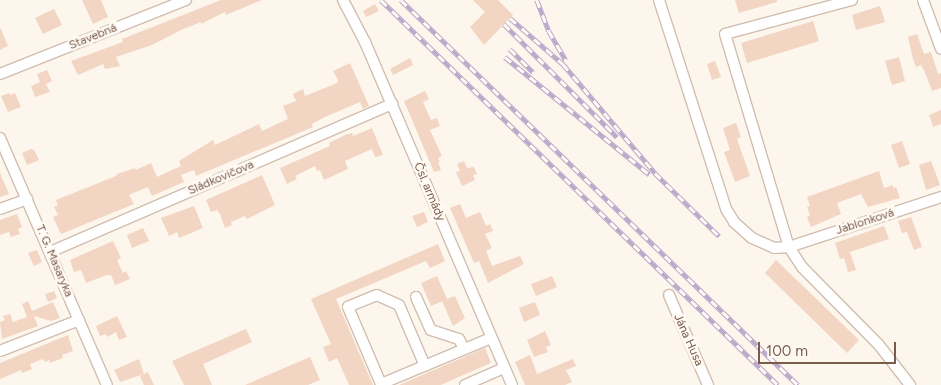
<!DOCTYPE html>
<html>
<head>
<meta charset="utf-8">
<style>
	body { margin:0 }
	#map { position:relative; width:941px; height:385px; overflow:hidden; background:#fdf6ec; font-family:Figtree,sans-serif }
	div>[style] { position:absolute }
	.building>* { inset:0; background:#f3d5c3 }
	.roads { filter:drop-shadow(1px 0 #d1beb0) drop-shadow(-1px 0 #d1beb0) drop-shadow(0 1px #d1beb0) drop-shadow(0 -1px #d1beb0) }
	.minor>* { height:10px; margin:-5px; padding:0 5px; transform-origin:5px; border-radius:5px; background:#fff }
	.rail>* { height:4.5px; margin-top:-2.25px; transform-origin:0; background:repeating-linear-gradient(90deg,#fffaf3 0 8px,#b9a8c9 0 16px); box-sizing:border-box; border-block:1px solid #b9a8c9 }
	span { translate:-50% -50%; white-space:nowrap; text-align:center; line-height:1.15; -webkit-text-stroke:5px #fffaf3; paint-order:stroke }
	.street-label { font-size:12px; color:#7a5c4d }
	.scale { position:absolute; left:758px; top:342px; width:138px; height:22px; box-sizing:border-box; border:2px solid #7a5c4d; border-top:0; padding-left:6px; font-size:15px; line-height:18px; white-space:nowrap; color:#7a5c4d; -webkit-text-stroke:4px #fffaf3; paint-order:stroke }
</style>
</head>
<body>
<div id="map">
	<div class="building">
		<i style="clip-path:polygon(82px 0,101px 0,108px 17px,93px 24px)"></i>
		<i style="clip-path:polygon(221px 0,262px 0,226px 15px,225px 12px,201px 24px,201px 22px,181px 30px,152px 45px,116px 57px,120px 66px,105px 69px,103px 64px,78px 75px,71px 61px,123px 42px,122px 39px)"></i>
		<i style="clip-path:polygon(473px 0,498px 0,513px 15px,484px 45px,470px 27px,485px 12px)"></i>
		<i style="clip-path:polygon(735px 0,777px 0,777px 2px,739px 13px)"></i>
		<i style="clip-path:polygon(375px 4px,379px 11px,366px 17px,363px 11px)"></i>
		<i style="clip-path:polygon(880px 6px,885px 22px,856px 30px,852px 15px)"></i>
		<i style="clip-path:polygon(54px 9px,62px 25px,43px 34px,35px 18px)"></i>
		<i style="clip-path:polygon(813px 21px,819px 41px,747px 63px,741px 43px)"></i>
		<i style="clip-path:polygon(0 27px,8px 46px,0 50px)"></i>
		<i style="clip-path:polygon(917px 34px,924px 54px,931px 52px,938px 74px,941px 73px,941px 88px,932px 91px,924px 70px,921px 65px,916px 67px,913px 59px,908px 37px)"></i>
		<i style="clip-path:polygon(899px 57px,905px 81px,892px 85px,885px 61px)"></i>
		<i style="clip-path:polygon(410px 58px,413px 65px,393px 75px,390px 69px)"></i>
		<i style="clip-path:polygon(715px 61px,721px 77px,712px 80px,707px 64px)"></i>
		<i style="clip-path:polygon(350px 63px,369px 106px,363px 109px,360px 102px,323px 118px,312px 124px,313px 127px,196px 176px,194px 170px,181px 175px,184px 182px,152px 196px,148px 187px,129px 195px,134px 204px,61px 234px,53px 217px,58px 215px,54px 207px,58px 205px,56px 200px,116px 176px,117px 174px,135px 168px,136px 170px,151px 163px,157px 177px,181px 166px,179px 161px,213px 140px,215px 145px,259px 124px,262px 131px,288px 119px,283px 106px,296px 101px,293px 94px,303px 89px,305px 96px,337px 83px,338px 80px,333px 71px)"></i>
		<i style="clip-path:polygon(47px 70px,52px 81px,46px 84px,50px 92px,35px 97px,31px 86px,40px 82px,37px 74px)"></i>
		<i style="clip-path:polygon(425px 91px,429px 99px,423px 102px,431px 120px,437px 118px,440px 126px,430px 130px,442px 156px,438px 158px,440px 162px,438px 162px,441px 170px,434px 172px,404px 101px)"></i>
		<i style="clip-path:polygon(9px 93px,10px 95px,15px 93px,21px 107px,8px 112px,1px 96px)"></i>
		<i style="clip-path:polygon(941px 110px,941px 124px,933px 127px,929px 115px)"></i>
		<i style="clip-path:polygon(736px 123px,741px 137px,737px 139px,750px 176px,735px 182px,724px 152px,730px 150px,723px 128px)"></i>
		<i style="clip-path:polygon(372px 128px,383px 155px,375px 157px,372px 149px,345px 161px,348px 169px,324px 180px,320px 170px,317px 171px,315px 166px,295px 176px,297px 179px,287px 184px,280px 168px,330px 146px,329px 143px,345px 135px,352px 133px,353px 136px)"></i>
		<i style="clip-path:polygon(902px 141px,910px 164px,899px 168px,891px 145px)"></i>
		<i style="clip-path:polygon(31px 149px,34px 150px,39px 160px,27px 165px,22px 153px)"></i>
		<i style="clip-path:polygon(464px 161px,467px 168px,474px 167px,477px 174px,473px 175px,475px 180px,462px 186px,456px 172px,460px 171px,457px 164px)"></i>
		<i style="clip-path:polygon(931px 161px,940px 185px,926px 190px,919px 165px)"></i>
		<i style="clip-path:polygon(879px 171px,884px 188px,893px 185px,893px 188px,896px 187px,900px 198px,868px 207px,861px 194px,837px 203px,841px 214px,811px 227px,807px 217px,810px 215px,807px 207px,810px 206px,807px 197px)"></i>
		<i style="clip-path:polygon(0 173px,9px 194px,0 197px)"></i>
		<i style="clip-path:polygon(262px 175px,275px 205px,247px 219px,245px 216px,231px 222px,232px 225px,225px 228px,220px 214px,217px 210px,211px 212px,206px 200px)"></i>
		<i style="clip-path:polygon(460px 204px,466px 218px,480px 212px,486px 226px,490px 224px,493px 231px,485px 234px,492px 248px,486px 251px,492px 266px,520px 256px,524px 264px,488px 283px,479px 261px,474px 263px,450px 208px)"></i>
		<i style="clip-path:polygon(194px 206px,203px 228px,179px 238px,177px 232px,169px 236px,161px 218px)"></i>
		<i style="clip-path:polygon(424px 212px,428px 222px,417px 227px,412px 216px)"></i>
		<i style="clip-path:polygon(17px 214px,22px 227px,18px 229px,20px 234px,11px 237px,9px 232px,0 235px,0 220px)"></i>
		<i style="clip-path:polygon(911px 217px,922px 247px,914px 250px,907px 232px,902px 233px,898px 221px)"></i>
		<i style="clip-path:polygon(884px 226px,889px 239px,850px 252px,856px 270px,848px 272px,844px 258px,840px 259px,835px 243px)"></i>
		<i style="clip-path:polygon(143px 228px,149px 241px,132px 248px,127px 235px)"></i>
		<i style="clip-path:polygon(113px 241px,121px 258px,117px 260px,123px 273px,126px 271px,130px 279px,115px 285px,111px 275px,107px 275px,86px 283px,81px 270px,74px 272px,70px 260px)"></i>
		<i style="clip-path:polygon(438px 244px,445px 261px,430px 268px,426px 261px,336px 299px,373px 385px,349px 385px,337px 358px,329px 362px,323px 347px,331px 344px,311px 299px)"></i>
		<i style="clip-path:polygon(37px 250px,42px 262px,34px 266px,28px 253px)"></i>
		<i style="clip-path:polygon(776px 260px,859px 340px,847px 353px,765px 273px)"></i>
		<i style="clip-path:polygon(437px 276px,447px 299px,455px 296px,465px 318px,453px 326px,442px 301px,445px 300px,431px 306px,421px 283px)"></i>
		<i style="clip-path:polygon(552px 276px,557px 287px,536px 296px,531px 284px)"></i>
		<i style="clip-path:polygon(54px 291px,57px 298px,48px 302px,45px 294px)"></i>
		<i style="clip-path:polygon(28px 301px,32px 311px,53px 302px,60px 318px,51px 321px,34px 316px,38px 326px,2px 339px,0 322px,5px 320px,3px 316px,10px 314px,13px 322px,27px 317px,22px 304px)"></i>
		<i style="clip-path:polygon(535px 302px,540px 315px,524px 322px,519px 308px)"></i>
		<i style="clip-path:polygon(117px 316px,127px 337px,119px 340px,116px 332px,107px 337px,106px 334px,100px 336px,96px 326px)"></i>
		<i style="clip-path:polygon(246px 329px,252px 342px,203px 364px,212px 385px,184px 385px,172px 361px)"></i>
		<i style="clip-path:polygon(545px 331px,551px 345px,546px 347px,548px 352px,534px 357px,527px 340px)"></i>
		<i style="clip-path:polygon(68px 335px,73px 351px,62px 355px,63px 358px,50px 363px,49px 360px,45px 362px,43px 359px,30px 364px,32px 369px,22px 373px,21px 370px,0 379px,0 363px)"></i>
		<i style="clip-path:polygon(485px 348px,491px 363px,445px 383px,441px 385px,399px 385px)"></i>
		<i style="clip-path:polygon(530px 355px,537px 374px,573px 359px,576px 366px,566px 370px,572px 382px,565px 385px,525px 385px,515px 362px)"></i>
		<i style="clip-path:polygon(310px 357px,320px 380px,308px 385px,245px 385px)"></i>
		<i style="clip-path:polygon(139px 359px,144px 374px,120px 382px,114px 370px)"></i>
		<i style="clip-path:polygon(148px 372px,154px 385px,144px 385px,140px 376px)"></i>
	</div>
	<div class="roads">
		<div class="minor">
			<i style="left:343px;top:0;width:47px;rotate:62.4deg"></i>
			<i style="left:365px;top:42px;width:373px;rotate:66.8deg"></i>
			<i style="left:659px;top:0;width:219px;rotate:72.2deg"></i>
			<i style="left:726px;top:209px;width:15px;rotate:58deg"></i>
			<i style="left:734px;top:222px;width:24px;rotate:42deg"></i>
			<i style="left:752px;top:238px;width:24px;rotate:24deg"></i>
			<i style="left:774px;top:248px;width:15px;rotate:-4deg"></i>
			<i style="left:789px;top:247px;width:160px;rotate:-18.2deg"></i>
			<i style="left:852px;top:0;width:131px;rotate:165deg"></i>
			<i style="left:725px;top:34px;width:222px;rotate:73.3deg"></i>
			<i style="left:789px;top:247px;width:24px;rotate:57deg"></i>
			<i style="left:802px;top:267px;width:110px;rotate:45.4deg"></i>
			<i style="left:879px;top:345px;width:51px;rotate:52.2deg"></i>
			<i style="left:923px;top:0;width:52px;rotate:69.8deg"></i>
			<i style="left:0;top:74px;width:200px;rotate:-21.7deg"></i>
			<i style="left:0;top:138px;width:269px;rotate:66.6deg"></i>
			<i style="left:0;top:209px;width:29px;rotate:-20deg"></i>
			<i style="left:50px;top:252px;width:373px;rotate:-23.4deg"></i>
			<i style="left:669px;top:295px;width:98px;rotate:66.6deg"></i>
			<i style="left:416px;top:297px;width:36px;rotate:66deg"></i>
			<i style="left:431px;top:330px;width:29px;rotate:18deg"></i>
			<i style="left:459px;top:339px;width:11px;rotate:63deg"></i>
			<i style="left:0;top:351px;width:85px;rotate:-21.4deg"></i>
			<i style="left:425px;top:366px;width:66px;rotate:-113.1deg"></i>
			<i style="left:399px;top:305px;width:24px;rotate:-156deg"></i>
			<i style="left:377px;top:295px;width:31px;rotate:158deg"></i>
			<i style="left:348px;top:307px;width:84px;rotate:66.8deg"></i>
			<i style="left:381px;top:384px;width:119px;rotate:-22.7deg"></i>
			<i style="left:465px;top:385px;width:43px;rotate:-23.6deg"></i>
		</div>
	</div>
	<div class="rail">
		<i style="left:381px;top:0;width:553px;rotate:44.12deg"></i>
		<i style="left:401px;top:0;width:553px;rotate:44.12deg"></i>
		<i style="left:537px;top:0;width:33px;rotate:69deg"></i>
		<i style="left:549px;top:31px;width:34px;rotate:60deg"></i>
		<i style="left:510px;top:18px;width:70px;rotate:41deg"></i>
		<i style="left:563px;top:64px;width:143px;rotate:49.8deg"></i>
		<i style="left:655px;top:173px;width:90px;rotate:44.5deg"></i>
		<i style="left:504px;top:24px;width:160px;rotate:45deg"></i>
		<i style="left:510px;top:49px;width:33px;rotate:45deg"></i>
		<i style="left:505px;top:57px;width:186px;rotate:39.1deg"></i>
	</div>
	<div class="street-label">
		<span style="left:93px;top:37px;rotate:-22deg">Stavebná</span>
		<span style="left:221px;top:178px;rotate:-23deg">Sládkovičova</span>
		<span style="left:429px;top:192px;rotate:67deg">Čsl. armády</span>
		<span style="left:865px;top:222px;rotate:-18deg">Jablonková</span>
		<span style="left:54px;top:261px;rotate:67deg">T. G. Masaryka</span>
		<span style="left:688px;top:340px;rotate:66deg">Jána Husa</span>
	</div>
	<div class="scale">100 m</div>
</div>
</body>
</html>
